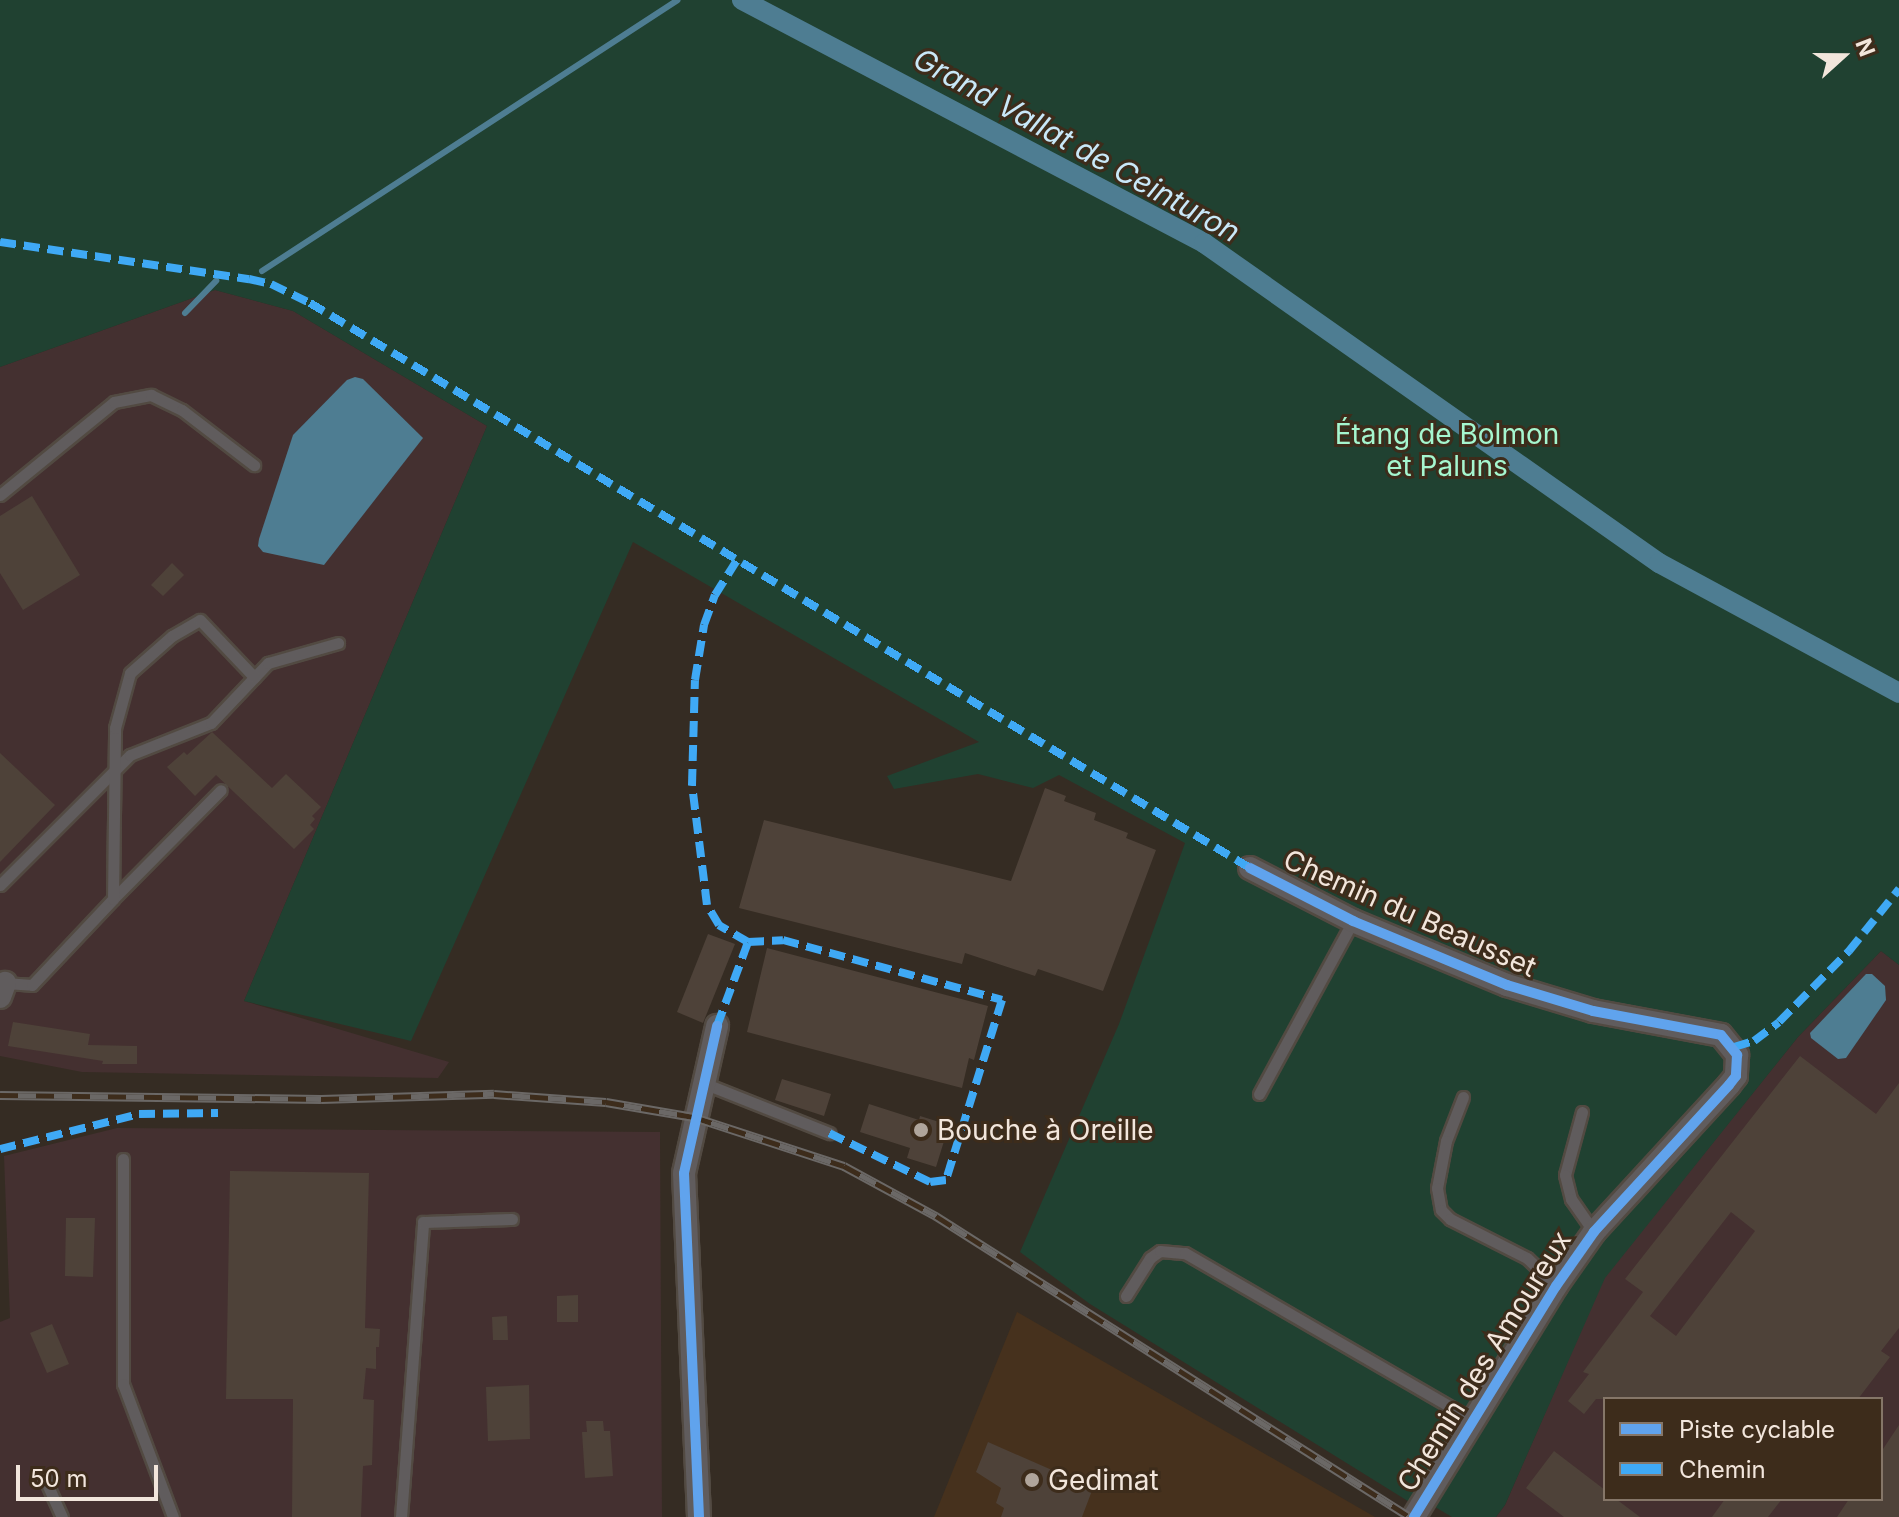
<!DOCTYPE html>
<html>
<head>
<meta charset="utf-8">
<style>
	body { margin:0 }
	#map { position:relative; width:1899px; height:1517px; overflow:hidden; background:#352c23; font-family:Inter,sans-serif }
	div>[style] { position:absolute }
	.built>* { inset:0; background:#46311d }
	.industrial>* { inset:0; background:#443030 }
	.green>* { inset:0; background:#204131 }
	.water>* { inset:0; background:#4e7d92 }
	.stream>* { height:6px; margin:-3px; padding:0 3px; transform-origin:3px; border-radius:3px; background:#4e7d92 }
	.canal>* { height:20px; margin:-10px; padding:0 10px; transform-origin:10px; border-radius:10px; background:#4e7d92 }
	.building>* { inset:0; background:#4e4239 }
	.roads { filter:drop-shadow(2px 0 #524a42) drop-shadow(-2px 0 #524a42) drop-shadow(0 2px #524a42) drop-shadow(0 -2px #524a42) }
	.service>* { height:11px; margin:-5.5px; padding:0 5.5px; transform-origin:5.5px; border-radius:5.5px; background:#605c5d }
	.minor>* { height:22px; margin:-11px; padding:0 11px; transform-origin:11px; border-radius:11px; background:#605c5d }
	.rail>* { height:9px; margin-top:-4.5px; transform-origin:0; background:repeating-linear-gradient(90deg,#3d2c1b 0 18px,#6b6866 0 36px); box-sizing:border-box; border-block:2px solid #6b6866 }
	.quiet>* { height:8px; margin-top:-4px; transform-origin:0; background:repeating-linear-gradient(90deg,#3fa9f5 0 16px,transparent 0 24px) }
	.cycleway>* { height:10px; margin:-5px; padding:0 5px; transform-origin:5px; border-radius:5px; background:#60a3ed }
	.dots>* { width:22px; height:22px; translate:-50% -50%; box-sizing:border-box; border:4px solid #3d2c1b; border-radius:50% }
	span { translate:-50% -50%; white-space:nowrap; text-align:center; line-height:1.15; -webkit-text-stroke:6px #3d2c1b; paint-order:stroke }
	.park-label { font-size:28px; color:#a5f6cf }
	.street-label { font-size:28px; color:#f2e6dc }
	.poi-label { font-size:28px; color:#f2e6dc }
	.left { translate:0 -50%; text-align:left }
	.water-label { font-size:30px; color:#c9e8f8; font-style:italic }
	.legend { position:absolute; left:1603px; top:1397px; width:280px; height:104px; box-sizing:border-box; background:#3d2c1b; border:2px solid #857668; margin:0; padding:10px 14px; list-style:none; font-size:24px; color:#f2e6dc }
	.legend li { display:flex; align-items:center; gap:16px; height:40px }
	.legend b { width:40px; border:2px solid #857668 }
	.north { position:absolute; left:1803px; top:16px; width:80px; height:80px; -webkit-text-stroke:6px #3d2c1b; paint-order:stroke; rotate:69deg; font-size:22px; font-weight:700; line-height:32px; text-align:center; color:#f2e6dc }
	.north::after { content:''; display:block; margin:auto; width:28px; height:36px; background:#f2e6dc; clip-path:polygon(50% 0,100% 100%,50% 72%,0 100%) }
	.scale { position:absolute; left:16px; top:1465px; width:142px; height:36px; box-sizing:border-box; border:4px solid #f2e6dc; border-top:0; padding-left:10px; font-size:24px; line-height:28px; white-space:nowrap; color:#f2e6dc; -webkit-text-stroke:6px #3d2c1b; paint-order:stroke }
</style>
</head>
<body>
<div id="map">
	<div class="built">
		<i style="clip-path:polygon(1017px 1312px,1375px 1517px,934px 1517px)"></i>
	</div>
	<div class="industrial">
		<i style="clip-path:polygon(215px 290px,293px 311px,487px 426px,244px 1001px,449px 1062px,438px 1078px,82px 1072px,0 1056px,0 367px)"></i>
		<i style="clip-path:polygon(evenodd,1881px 951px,1899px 965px,1899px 1517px,1496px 1517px,1505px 1505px,1604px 1278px,1798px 1037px,1881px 951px,1605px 1399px,1881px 1399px,1881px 1499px,1605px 1499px,1605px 1399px)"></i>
		<i style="clip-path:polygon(117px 1128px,660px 1132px,662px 1517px,0 1517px,0 1322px,10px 1318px,4px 1156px)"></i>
	</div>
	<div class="green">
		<i style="clip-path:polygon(0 0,1899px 0,1899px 965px,1881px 951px,1798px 1037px,1605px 1278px,1505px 1505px,1496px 1517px,1452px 1517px,1430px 1504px,1411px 1503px,1090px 1304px,1020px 1252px,1119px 1024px,1185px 843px,1059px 775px,1033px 788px,978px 774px,894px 789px,887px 776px,979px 742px,633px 542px,411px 1041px,244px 1001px,487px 426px,293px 311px,215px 290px,0 367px)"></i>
	</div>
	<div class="water">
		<i style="clip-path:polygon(355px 377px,363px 379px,423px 438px,324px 565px,263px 552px,258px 546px,259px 539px,293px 435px,347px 380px)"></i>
		<i style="clip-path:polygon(1866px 974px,1872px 974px,1885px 986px,1886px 1000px,1846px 1058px,1838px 1059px,1811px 1038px,1810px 1033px)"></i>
	</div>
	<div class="stream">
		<i style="left:262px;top:271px;width:496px;rotate:-33.1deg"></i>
		<i style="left:185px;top:313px;width:45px;rotate:-45.9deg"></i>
	</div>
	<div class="canal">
		<i style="left:742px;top:0;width:522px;rotate:27.74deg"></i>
		<i style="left:1204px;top:243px;width:556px;rotate:35.12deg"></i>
		<i style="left:1659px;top:563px;width:273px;rotate:28.4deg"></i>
	</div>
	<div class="building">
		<i style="clip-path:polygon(32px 496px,80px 575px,23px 610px,0 573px,0 516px)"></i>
		<i style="clip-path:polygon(172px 563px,184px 575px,163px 596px,151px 585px)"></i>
		<i style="clip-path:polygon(212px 732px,272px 788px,286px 774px,321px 807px,312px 816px,315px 819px,310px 825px,314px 829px,294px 849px,216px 775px,195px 796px,167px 767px,184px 752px,187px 755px)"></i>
		<i style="clip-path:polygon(0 753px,55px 805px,0 862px)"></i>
		<i style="clip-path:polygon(1045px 788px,1066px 796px,1064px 801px,1096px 813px,1094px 820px,1128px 833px,1126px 838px,1156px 850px,1103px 991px,1038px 969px,1035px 976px,965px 953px,962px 964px,739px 908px,764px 820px,1011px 881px)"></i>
		<i style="clip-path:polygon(708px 934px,735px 944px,703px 1023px,677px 1012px)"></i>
		<i style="clip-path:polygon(767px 948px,988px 1006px,974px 1060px,969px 1058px,962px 1088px,747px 1032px)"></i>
		<i style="clip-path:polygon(13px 1022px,90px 1034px,88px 1045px,137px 1046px,137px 1064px,102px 1064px,103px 1061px,8px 1046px)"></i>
		<i style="clip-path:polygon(evenodd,1800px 1056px,1876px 1114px,1899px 1083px,1899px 1328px,1881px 1351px,1890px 1357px,1858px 1399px,1596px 1399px,1584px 1414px,1568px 1401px,1589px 1374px,1583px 1372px,1643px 1292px,1625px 1279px,1800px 1056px,1731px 1212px,1755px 1231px,1676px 1336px,1650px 1316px,1731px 1212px)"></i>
		<i style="clip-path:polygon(782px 1079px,831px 1094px,824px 1116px,775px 1100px)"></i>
		<i style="clip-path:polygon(869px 1104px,919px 1120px,920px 1116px,949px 1125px,936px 1167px,907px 1158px,910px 1148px,860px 1132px)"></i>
		<i style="clip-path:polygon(230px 1171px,369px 1173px,365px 1328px,380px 1329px,379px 1347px,376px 1347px,376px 1369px,366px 1368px,363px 1399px,374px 1400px,372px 1465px,363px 1466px,361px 1517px,292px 1517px,293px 1399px,226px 1399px)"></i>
		<i style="clip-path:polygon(66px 1218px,95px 1218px,93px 1277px,65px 1276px)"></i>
		<i style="clip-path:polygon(578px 1295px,578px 1322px,557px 1322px,557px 1296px)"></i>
		<i style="clip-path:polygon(507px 1316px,508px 1340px,493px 1340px,492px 1317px)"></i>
		<i style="clip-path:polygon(52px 1324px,69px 1364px,47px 1373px,30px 1333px)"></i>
		<i style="clip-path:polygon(529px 1385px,530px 1439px,488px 1441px,486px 1387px)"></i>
		<i style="clip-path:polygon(586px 1421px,603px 1421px,604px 1431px,610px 1431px,613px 1476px,585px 1478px,582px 1432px,587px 1432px)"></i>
		<i style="clip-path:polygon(1899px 1425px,1899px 1517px,1837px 1517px,1849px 1499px,1881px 1499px,1881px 1452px)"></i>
		<i style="clip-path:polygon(988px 1442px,1093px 1488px,1082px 1517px,1001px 1517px,1004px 1508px,996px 1503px,1001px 1488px,976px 1472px)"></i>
		<i style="clip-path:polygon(1554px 1451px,1605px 1490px,1605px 1499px,1616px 1499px,1640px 1517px,1564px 1517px,1526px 1488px)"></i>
		<i style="clip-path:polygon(1725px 1499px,1782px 1499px,1768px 1517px,1712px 1517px)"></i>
	</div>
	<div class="roads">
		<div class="service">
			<i style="left:0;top:495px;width:147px;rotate:-39.2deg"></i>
			<i style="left:114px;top:402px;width:38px;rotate:-11deg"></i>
			<i style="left:151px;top:395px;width:34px;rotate:26deg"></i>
			<i style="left:182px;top:410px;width:91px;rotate:37.4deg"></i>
			<i style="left:0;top:885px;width:184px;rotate:-45deg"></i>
			<i style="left:130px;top:755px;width:87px;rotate:-21.6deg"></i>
			<i style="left:211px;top:723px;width:83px;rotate:-46.5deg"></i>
			<i style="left:268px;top:663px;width:73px;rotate:-15.9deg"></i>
			<i style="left:113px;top:899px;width:153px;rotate:-45.3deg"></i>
			<i style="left:5px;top:983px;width:27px;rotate:4deg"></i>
			<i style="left:32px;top:985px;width:118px;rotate:-46.7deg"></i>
			<i style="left:113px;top:899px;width:171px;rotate:-89.3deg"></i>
			<i style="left:115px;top:728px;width:57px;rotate:-74.7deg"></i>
			<i style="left:130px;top:673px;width:56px;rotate:-41.4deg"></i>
			<i style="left:172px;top:636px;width:32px;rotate:-30deg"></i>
			<i style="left:200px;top:620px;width:79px;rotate:46.5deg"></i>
			<i style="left:703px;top:1083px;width:136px;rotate:21.6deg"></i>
			<i style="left:1259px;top:1094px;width:197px;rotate:-61.5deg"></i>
			<i style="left:1463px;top:1097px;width:47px;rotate:111.1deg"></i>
			<i style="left:1446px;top:1141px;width:48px;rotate:100.8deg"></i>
			<i style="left:1437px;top:1188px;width:22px;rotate:80deg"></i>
			<i style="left:1441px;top:1210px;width:13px;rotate:45deg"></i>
			<i style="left:1450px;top:1219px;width:86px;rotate:26.9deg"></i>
			<i style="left:1527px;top:1258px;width:40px;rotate:44deg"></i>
			<i style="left:1582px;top:1112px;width:65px;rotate:105.1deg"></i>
			<i style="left:1565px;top:1175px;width:25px;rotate:76deg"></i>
			<i style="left:1571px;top:1199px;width:40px;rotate:55.1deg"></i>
			<i style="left:123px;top:1159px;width:225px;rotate:90deg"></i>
			<i style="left:123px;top:1384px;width:142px;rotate:69.4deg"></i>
			<i style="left:1126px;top:1296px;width:45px;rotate:-57.7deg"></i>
			<i style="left:1150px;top:1258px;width:12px;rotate:-35deg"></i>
			<i style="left:1160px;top:1251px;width:25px;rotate:5deg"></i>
			<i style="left:1185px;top:1253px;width:333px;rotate:30.1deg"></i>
			<i style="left:44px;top:1477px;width:44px;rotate:65.8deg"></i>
			<i style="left:401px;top:1517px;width:296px;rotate:-85.7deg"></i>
			<i style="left:423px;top:1222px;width:89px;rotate:-1.9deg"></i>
		</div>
		<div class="minor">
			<i style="left:1250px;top:868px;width:116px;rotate:27.2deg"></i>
			<i style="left:1353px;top:921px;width:167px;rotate:22.6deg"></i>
			<i style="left:1507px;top:985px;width:90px;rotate:16.8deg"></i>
			<i style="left:1593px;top:1011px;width:130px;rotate:10.6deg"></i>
			<i style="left:1721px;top:1035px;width:26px;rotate:51deg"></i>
			<i style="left:1737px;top:1055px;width:21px;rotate:93deg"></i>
			<i style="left:1736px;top:1076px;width:11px;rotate:128deg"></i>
			<i style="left:1729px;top:1085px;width:200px;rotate:132.6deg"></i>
			<i style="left:1594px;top:1232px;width:66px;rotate:125.1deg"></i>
			<i style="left:1556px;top:1286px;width:271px;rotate:121.6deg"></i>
			<i style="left:0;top:997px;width:15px;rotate:-70deg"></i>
			<i style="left:699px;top:1517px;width:344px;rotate:-92.5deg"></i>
			<i style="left:684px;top:1173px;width:151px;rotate:-77.3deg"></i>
		</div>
	</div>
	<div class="rail">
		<i style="left:0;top:1095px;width:321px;rotate:0.7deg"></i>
		<i style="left:321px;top:1099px;width:173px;rotate:-1.7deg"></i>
		<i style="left:494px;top:1094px;width:112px;rotate:4.1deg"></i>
		<i style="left:606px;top:1102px;width:89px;rotate:9.7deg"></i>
		<i style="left:694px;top:1117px;width:158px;rotate:18.1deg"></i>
		<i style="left:844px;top:1166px;width:105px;rotate:28.5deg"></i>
		<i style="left:936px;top:1216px;width:561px;rotate:32.42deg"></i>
	</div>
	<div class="quiet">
		<i style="left:0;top:242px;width:252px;rotate:8.5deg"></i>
		<i style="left:249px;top:279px;width:23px;rotate:13deg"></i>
		<i style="left:271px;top:284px;width:43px;rotate:26deg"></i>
		<i style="left:310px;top:303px;width:1097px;rotate:31.01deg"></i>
		<i style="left:748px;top:942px;width:35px;rotate:-3deg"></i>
		<i style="left:783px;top:940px;width:227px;rotate:15.3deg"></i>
		<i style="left:1002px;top:1000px;width:189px;rotate:107.3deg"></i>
		<i style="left:946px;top:1180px;width:16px;rotate:173deg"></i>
		<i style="left:930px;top:1182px;width:112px;rotate:-154.1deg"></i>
		<i style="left:717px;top:1026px;width:90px;rotate:-69.7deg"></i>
		<i style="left:748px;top:942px;width:34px;rotate:-150deg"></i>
		<i style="left:719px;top:925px;width:23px;rotate:-121deg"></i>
		<i style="left:707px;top:905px;width:121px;rotate:-97.1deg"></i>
		<i style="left:692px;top:785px;width:105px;rotate:-88.4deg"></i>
		<i style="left:695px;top:680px;width:56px;rotate:-80.7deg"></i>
		<i style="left:704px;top:625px;width:32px;rotate:-70deg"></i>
		<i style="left:715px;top:595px;width:41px;rotate:-57.8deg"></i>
		<i style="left:1734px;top:1047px;width:21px;rotate:-17deg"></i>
		<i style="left:1754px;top:1041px;width:31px;rotate:-37deg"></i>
		<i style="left:1779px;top:1022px;width:100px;rotate:-45.4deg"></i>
		<i style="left:1849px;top:951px;width:80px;rotate:-51.1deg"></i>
		<i style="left:0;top:1149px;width:143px;rotate:-14.1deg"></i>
		<i style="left:139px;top:1114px;width:79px;rotate:-0.7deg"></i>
	</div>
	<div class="cycleway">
		<i style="left:1250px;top:868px;width:116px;rotate:27.2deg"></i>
		<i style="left:1353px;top:921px;width:167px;rotate:22.6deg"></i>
		<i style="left:1507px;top:985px;width:90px;rotate:16.8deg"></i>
		<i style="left:1593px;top:1011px;width:130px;rotate:10.6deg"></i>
		<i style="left:1721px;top:1035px;width:26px;rotate:51deg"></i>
		<i style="left:1737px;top:1055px;width:21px;rotate:93deg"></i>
		<i style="left:1736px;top:1076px;width:11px;rotate:128deg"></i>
		<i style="left:1729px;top:1085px;width:200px;rotate:132.6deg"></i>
		<i style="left:1594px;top:1232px;width:66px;rotate:125.1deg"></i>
		<i style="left:1556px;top:1286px;width:271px;rotate:121.6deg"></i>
		<i style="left:699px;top:1517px;width:344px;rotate:-92.5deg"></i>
		<i style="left:684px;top:1173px;width:151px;rotate:-77.3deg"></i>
	</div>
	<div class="dots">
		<i style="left:921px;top:1130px;background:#b0a59b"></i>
		<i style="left:1032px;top:1480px;background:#b0a59b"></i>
	</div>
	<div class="park-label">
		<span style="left:1447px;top:450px">Étang de Bolmon<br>et Paluns</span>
	</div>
	<div class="street-label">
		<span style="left:1410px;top:913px;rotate:24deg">Chemin du Beausset</span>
		<span style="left:1484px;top:1361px;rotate:-58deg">Chemin des Amoureux</span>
	</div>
	<div class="poi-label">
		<span class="left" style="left:937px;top:1130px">Bouche à Oreille</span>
		<span class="left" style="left:1048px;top:1480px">Gedimat</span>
	</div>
	<div class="water-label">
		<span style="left:1077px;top:145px;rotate:29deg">Grand Vallat de Ceinturon</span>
	</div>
	<ul class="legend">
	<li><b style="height:10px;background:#60a3ed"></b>Piste cyclable</li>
	<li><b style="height:10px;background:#3fa9f5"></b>Chemin</li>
	</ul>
	<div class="north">N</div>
	<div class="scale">50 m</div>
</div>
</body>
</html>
